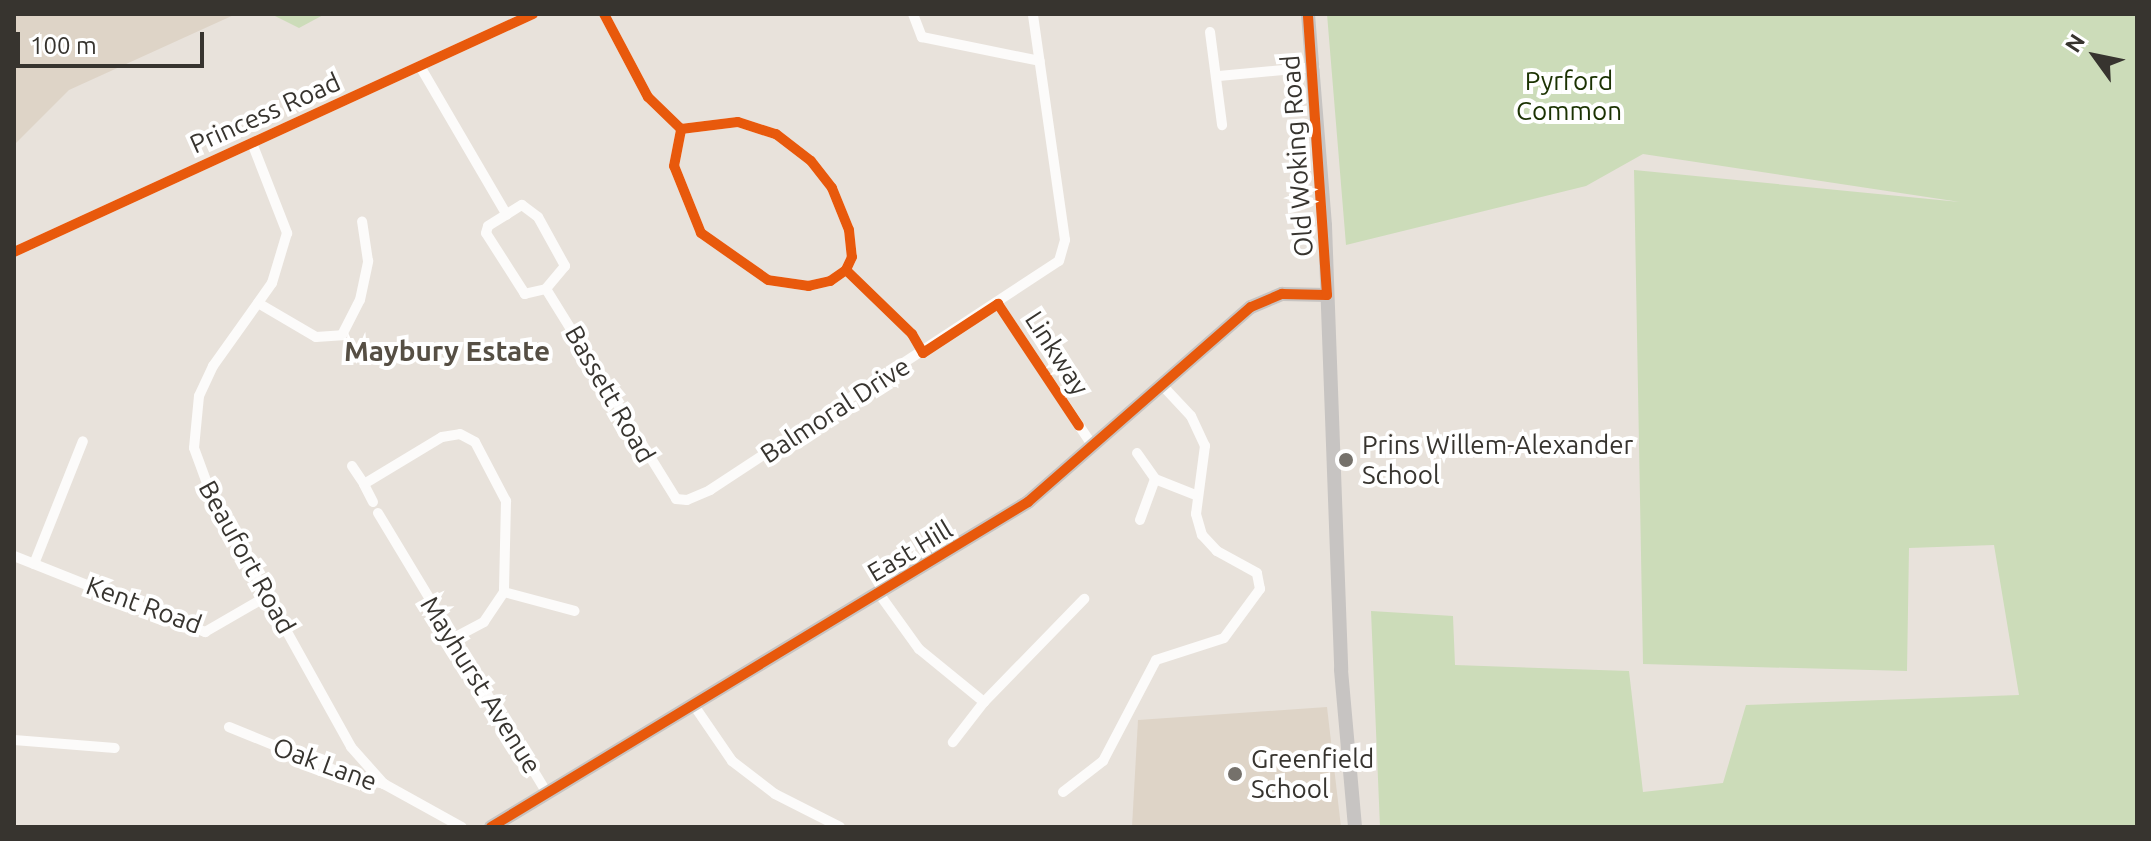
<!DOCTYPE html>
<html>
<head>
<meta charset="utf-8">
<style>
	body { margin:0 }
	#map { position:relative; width:2151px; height:841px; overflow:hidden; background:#e8e2db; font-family:Ubuntu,sans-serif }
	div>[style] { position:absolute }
	.built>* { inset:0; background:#ded4c7 }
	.green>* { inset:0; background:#ccdcb9 }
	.street>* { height:10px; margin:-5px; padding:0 5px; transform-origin:5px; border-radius:5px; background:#fcfbfa }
	.secondary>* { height:14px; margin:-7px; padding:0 7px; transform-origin:7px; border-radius:7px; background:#c7c4c2 }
	.cycleway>* { height:10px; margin:-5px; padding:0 5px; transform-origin:5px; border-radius:5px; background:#e8590c }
	.dots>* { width:22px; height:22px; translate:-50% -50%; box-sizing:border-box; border:4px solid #fff; border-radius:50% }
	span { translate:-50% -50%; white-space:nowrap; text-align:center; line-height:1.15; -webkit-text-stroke:8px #fff; paint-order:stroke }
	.park-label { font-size:26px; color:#1b3202 }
	.street-label { font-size:26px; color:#37342f }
	.poi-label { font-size:26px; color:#37342f }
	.left { translate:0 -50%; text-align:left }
	.neighbourhood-label { font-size:28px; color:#564f44; font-weight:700 }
	.frame { position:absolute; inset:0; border:16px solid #37342f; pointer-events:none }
	.north { position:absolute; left:2055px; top:16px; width:80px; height:80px; -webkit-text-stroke:6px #fff; paint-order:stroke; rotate:303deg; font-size:22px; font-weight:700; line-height:32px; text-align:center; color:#37342f }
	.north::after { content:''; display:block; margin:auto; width:28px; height:36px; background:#37342f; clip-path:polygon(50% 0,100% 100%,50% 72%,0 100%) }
	.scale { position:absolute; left:16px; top:32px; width:188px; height:36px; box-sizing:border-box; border:4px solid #37342f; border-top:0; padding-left:10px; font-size:24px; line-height:28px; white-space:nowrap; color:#37342f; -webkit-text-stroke:6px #fff; paint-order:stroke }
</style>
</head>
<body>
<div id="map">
	<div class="built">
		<i style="clip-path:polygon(14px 14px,236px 14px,69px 90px,14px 145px)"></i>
		<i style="clip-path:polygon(1327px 707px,1341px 827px,1132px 827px,1138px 720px)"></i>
	</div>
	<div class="green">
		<i style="clip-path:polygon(271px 14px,325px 14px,299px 28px)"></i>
		<i style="clip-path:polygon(1327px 14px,2137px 14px,2137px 827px,1380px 827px,1371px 611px,1453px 616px,1455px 665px,1629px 671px,1643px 792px,1723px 783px,1746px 705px,2019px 695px,1994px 545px,1909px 548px,1907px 671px,1643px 664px,1634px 170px,1960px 202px,1643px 154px,1586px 186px,1346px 245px)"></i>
	</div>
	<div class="street">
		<i style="left:604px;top:14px;width:94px;rotate:62.1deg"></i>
		<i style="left:648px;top:97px;width:46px;rotate:44.1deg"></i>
		<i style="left:913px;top:14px;width:25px;rotate:69deg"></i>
		<i style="left:922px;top:37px;width:120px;rotate:11.5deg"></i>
		<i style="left:1210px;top:32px;width:94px;rotate:82.6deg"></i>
		<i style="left:421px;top:68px;width:170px;rotate:59.7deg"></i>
		<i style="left:1219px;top:76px;width:96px;rotate:-5.4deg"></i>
		<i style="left:738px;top:122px;width:40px;rotate:18deg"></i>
		<i style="left:776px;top:134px;width:44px;rotate:37.6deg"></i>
		<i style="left:811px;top:161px;width:34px;rotate:52deg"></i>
		<i style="left:832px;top:188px;width:45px;rotate:68deg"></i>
		<i style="left:849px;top:230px;width:27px;rotate:84deg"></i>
		<i style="left:852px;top:257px;width:14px;rotate:115deg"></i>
		<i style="left:846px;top:270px;width:19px;rotate:145deg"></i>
		<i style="left:830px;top:281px;width:22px;rotate:167deg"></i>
		<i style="left:809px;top:286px;width:41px;rotate:-171.7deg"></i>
		<i style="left:768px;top:280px;width:82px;rotate:-145deg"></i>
		<i style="left:701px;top:233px;width:72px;rotate:-111.9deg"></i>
		<i style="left:674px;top:166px;width:38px;rotate:-79deg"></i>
		<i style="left:681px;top:129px;width:57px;rotate:-7deg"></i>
		<i style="left:252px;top:143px;width:97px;rotate:68.7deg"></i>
		<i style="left:287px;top:233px;width:52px;rotate:106.7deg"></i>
		<i style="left:272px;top:283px;width:102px;rotate:125.4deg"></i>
		<i style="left:213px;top:366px;width:33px;rotate:115deg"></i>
		<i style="left:199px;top:396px;width:52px;rotate:95.5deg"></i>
		<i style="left:194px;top:448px;width:52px;rotate:69.8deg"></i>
		<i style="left:212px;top:497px;width:286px;rotate:60.9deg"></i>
		<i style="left:351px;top:747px;width:50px;rotate:48.3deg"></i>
		<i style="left:522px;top:205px;width:20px;rotate:37deg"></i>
		<i style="left:538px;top:217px;width:56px;rotate:61.1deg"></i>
		<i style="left:565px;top:266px;width:30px;rotate:130deg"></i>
		<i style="left:546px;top:289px;width:22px;rotate:167deg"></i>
		<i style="left:525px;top:294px;width:72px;rotate:-122.6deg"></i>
		<i style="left:486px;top:233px;width:7px;rotate:-74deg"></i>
		<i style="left:488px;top:226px;width:40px;rotate:-32deg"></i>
		<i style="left:14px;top:252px;width:571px;rotate:-24.63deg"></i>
		<i style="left:846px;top:270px;width:92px;rotate:44.1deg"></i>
		<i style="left:912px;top:334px;width:22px;rotate:60deg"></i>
		<i style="left:546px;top:289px;width:247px;rotate:58.2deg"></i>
		<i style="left:676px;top:499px;width:11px;rotate:5deg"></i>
		<i style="left:687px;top:500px;width:25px;rotate:-23deg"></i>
		<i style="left:710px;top:490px;width:417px;rotate:-33.3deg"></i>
		<i style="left:1059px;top:261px;width:22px;rotate:-74deg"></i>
		<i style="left:1065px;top:240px;width:228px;rotate:-98.1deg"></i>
		<i style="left:258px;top:303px;width:67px;rotate:30.4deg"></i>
		<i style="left:316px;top:337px;width:26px;rotate:-4deg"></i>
		<i style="left:342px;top:335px;width:39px;rotate:-63deg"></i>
		<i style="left:360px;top:300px;width:40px;rotate:-78deg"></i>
		<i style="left:368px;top:261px;width:40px;rotate:-98.5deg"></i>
		<i style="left:998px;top:304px;width:169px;rotate:56.3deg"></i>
		<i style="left:1137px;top:453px;width:32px;rotate:55deg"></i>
		<i style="left:1155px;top:479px;width:46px;rotate:21.6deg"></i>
		<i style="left:352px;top:466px;width:22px;rotate:56deg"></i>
		<i style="left:373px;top:502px;width:20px;rotate:-117deg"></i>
		<i style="left:364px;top:484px;width:91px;rotate:-31.1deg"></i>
		<i style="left:442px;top:437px;width:18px;rotate:-9deg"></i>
		<i style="left:460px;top:434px;width:17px;rotate:28deg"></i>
		<i style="left:475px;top:442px;width:67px;rotate:62.3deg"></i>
		<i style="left:506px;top:501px;width:91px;rotate:91.3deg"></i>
		<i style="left:504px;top:592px;width:36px;rotate:124deg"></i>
		<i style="left:484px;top:622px;width:32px;rotate:152deg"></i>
		<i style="left:378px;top:513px;width:325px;rotate:58.9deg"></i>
		<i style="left:1140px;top:520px;width:44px;rotate:-69.9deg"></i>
		<i style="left:14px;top:556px;width:206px;rotate:21.7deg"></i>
		<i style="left:205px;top:632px;width:74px;rotate:-30deg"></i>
		<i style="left:34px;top:564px;width:132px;rotate:-68.3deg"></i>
		<i style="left:504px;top:592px;width:73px;rotate:15deg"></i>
		<i style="left:880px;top:595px;width:67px;rotate:54.2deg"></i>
		<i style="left:919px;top:649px;width:84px;rotate:39.2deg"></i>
		<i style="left:984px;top:702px;width:51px;rotate:127.8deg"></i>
		<i style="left:984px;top:702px;width:144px;rotate:-45.8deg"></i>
		<i style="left:693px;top:704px;width:69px;rotate:55.6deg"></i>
		<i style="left:732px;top:761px;width:54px;rotate:37.5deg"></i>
		<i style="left:775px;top:794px;width:73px;rotate:26.9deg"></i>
		<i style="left:229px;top:727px;width:135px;rotate:22.2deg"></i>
		<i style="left:354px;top:778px;width:31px;rotate:11deg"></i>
		<i style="left:384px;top:784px;width:89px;rotate:28.9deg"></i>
		<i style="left:14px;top:740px;width:101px;rotate:4.5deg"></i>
		<i style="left:1063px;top:792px;width:51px;rotate:-37.8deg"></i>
		<i style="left:1103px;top:761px;width:114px;rotate:-62.3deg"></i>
		<i style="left:1156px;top:660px;width:71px;rotate:-17.9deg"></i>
		<i style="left:1224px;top:638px;width:61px;rotate:-53.7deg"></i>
		<i style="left:1260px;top:589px;width:16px;rotate:-101deg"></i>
		<i style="left:1257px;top:573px;width:46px;rotate:-151.2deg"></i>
		<i style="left:1217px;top:551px;width:22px;rotate:-133deg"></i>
		<i style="left:1202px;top:535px;width:22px;rotate:-106deg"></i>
		<i style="left:1196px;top:514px;width:69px;rotate:-82.5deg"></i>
		<i style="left:1205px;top:446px;width:33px;rotate:-115deg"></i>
		<i style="left:1191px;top:416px;width:44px;rotate:-133.2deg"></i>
	</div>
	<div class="secondary">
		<i style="left:1308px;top:14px;width:213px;rotate:85.4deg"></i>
		<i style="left:1325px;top:226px;width:444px;rotate:87.9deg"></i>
		<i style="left:1341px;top:670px;width:158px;rotate:84.9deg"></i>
		<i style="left:491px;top:827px;width:628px;rotate:-31.18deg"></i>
		<i style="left:1028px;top:502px;width:296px;rotate:-41.2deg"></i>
		<i style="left:1251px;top:307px;width:34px;rotate:-23deg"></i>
		<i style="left:1282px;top:294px;width:45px;rotate:1.3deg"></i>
	</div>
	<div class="cycleway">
		<i style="left:604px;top:14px;width:94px;rotate:62.1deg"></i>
		<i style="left:648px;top:97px;width:46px;rotate:44.1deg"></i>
		<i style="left:738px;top:122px;width:40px;rotate:18deg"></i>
		<i style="left:776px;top:134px;width:44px;rotate:37.6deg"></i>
		<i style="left:811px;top:161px;width:34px;rotate:52deg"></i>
		<i style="left:832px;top:188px;width:45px;rotate:68deg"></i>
		<i style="left:849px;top:230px;width:27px;rotate:84deg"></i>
		<i style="left:852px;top:257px;width:14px;rotate:115deg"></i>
		<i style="left:846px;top:270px;width:19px;rotate:145deg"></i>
		<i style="left:830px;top:281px;width:22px;rotate:167deg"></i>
		<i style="left:809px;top:286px;width:41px;rotate:-171.7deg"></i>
		<i style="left:768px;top:280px;width:82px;rotate:-145deg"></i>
		<i style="left:701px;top:233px;width:72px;rotate:-111.9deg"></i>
		<i style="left:674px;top:166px;width:38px;rotate:-79deg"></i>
		<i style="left:681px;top:129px;width:57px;rotate:-7deg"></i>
		<i style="left:14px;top:252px;width:571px;rotate:-24.63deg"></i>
		<i style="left:846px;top:270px;width:92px;rotate:44.1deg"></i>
		<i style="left:912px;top:334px;width:22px;rotate:60deg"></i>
		<i style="left:923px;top:353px;width:90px;rotate:-33.2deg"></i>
		<i style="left:998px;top:304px;width:146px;rotate:56.4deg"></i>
		<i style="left:491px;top:827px;width:628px;rotate:-31.18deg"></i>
		<i style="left:1028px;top:502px;width:296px;rotate:-41.2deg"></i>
		<i style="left:1251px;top:307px;width:34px;rotate:-23deg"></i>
		<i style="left:1282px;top:294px;width:45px;rotate:1.3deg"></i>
		<i style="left:1327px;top:295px;width:282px;rotate:-93.9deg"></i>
	</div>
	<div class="dots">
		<i style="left:1346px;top:460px;background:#75716b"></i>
		<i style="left:1235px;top:774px;background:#75716b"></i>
	</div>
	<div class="park-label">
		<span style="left:1569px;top:96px">Pyrford<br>Common</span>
	</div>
	<div class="street-label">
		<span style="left:265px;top:113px;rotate:-24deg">Princess Road</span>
		<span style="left:1297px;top:156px;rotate:-94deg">Old Woking Road</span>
		<span style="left:1057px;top:353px;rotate:57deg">Linkway</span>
		<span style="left:610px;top:394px;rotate:60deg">Bassett Road</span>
		<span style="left:835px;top:410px;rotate:-33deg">Balmoral Drive</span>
		<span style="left:910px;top:551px;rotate:-31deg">East Hill</span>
		<span style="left:247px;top:557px;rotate:61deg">Beaufort Road</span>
		<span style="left:144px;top:605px;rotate:20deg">Kent Road</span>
		<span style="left:481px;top:685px;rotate:58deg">Mayhurst Avenue</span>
		<span style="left:325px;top:764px;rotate:20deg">Oak Lane</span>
	</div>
	<div class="poi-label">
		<span class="left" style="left:1362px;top:460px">Prins Willem-Alexander<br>School</span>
		<span class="left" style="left:1251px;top:774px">Greenfield<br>School</span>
	</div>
	<div class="neighbourhood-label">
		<span style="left:447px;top:351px">Maybury Estate</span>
	</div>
	<div class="frame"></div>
	<div class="north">N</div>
	<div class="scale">100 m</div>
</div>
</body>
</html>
